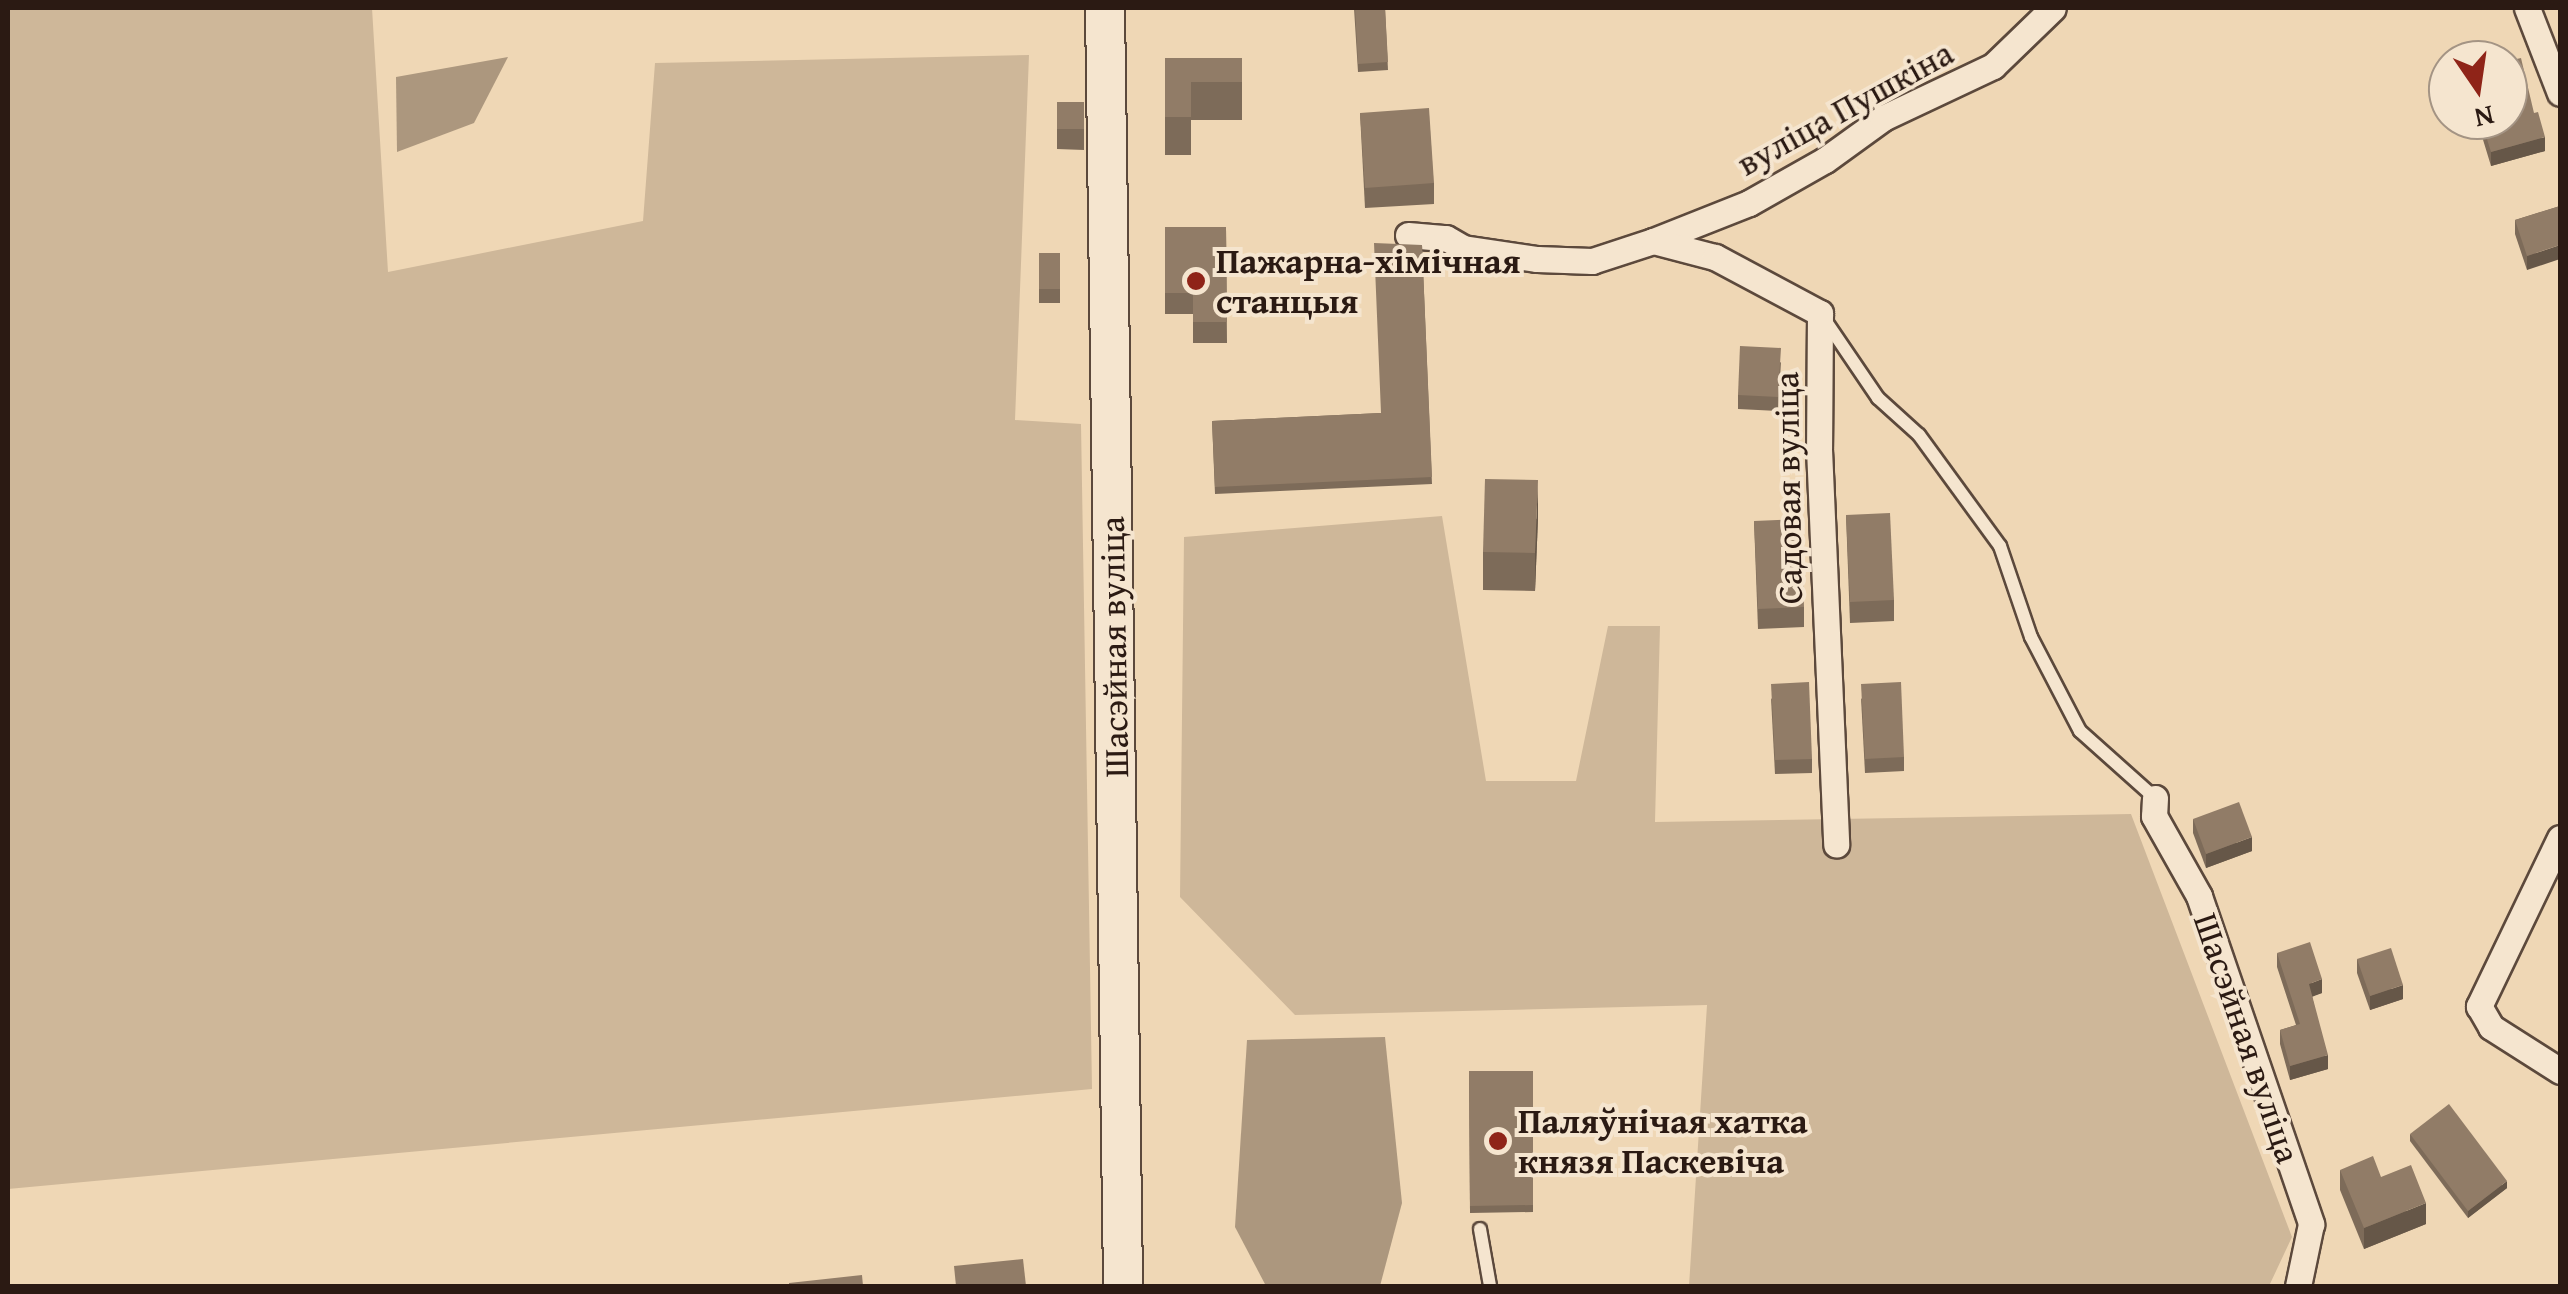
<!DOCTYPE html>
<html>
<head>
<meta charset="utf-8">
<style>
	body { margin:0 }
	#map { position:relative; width:2568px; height:1294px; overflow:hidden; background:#efd7b5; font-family:"Gentium Book Plus",serif }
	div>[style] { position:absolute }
	.green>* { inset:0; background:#ceb799 }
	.water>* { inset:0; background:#ac977e }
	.roads { filter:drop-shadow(2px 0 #5c493c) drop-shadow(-2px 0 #5c493c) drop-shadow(0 2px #5c493c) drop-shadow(0 -2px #5c493c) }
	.lane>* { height:12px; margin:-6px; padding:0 6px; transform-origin:6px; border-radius:6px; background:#f5e5cf }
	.street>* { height:25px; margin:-12.5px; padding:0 12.5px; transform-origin:12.5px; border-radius:12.5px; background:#f5e5cf }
	.secondary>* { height:38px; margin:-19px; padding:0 19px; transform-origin:19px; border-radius:19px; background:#f5e5cf }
	.wall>* { inset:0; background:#7d6b59 }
	.shaded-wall>* { inset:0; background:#665748 }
	.building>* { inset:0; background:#917c67 }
	.dots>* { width:28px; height:28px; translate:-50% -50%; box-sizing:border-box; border:5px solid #f5e5cf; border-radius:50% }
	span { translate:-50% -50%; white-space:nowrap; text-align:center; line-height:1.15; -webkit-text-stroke:8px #f5e5cf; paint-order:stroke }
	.street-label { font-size:35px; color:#2b1a13 }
	.poi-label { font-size:35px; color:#2b1a13; font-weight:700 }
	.left { translate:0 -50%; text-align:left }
	.frame { position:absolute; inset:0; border:10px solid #2b1a13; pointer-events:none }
	.north { position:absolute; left:2428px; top:40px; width:100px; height:100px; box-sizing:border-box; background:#f5e5cf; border:2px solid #a49484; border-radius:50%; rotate:167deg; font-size:28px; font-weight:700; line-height:40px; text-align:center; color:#2b1a13 }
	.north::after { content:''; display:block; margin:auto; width:35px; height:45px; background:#8f2418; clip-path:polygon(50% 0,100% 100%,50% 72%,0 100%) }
</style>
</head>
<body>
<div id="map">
	<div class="green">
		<i style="clip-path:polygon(8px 8px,372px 8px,388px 272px,643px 221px,655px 63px,1029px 55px,1015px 420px,1081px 424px,1092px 1089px,8px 1189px)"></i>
		<i style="clip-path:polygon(1442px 516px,1486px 781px,1576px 781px,1608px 626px,1660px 626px,1655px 822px,2131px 814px,2292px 1237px,2269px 1286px,1689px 1286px,1707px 1005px,1295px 1015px,1180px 897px,1184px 537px)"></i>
	</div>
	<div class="water">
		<i style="clip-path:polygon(508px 57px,474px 123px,397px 152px,396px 77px)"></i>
		<i style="clip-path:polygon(1385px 1037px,1402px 1203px,1380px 1286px,1266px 1286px,1235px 1227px,1247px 1040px)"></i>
	</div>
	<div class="roads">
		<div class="lane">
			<i style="left:1823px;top:317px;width:98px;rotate:55.8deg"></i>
			<i style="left:1878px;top:398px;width:55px;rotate:42.1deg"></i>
			<i style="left:1919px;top:435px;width:137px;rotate:53.9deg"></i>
			<i style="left:2000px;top:546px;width:96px;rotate:71.2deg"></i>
			<i style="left:2031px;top:637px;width:106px;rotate:62.5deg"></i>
			<i style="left:2080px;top:731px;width:101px;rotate:41.8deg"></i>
			<i style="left:1480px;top:1229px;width:58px;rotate:80deg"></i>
		</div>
		<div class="street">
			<i style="left:2527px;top:8px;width:91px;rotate:68.8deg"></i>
			<i style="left:1408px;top:235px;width:38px;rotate:5deg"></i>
			<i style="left:1446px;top:238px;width:20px;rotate:30deg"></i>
			<i style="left:1463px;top:248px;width:75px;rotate:8.5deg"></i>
			<i style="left:1537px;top:259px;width:55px;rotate:2.1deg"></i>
			<i style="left:1592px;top:261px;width:64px;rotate:-18.2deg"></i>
			<i style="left:1653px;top:241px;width:103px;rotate:-21.6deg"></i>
			<i style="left:1749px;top:203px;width:87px;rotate:-29.5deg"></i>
			<i style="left:1825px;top:160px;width:72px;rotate:-35.9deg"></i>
			<i style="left:1883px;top:118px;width:122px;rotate:-25.3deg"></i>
			<i style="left:1993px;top:66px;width:83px;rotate:-44deg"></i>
			<i style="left:1653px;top:241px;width:64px;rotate:14.5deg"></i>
			<i style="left:1715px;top:257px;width:119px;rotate:28.1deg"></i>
			<i style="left:1820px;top:313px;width:136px;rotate:90.4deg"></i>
			<i style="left:1819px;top:449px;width:396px;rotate:87.5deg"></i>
			<i style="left:2155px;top:798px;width:18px;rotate:93deg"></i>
			<i style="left:2154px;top:816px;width:92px;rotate:60.6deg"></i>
			<i style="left:2199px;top:896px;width:347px;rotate:71.1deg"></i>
			<i style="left:2311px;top:1224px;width:63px;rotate:101.8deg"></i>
			<i style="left:2560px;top:838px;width:187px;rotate:115.7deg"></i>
			<i style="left:2479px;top:1006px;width:24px;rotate:60deg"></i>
			<i style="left:2491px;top:1027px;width:82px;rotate:32.5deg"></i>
		</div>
		<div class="secondary">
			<i style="left:1105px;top:8px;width:1278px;rotate:89.19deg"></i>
		</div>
	</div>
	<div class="wall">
		<i style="clip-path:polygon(1354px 8px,1385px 8px,1388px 70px,1358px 72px)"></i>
		<i style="clip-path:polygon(1165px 58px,1242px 58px,1242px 120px,1191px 120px,1191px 155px,1165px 155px)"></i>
		<i style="clip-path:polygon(1057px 102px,1084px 102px,1084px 150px,1057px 149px)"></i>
		<i style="clip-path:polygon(1360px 113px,1434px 183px,1434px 204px,1365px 208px)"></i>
		<i style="clip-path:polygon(2534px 113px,2545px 151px,2491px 166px,2477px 120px,2508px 120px)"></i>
		<i style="clip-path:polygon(2560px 206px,2527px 270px,2515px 234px,2515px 220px)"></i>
		<i style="clip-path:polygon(1165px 227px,1226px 227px,1227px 343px,1193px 343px,1193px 314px,1165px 314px)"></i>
		<i style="clip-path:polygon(1422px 245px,1432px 484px,1215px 494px,1212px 421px,1381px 413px)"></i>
		<i style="clip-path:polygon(1039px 253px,1060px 253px,1060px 303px,1039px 303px)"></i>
		<i style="clip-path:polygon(1781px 362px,1778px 411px,1738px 409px,1738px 395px)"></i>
		<i style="clip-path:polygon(1846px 515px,1894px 600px,1894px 621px,1850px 623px)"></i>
		<i style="clip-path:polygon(1538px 518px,1535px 591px,1483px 590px,1483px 552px)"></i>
		<i style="clip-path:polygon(1754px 521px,1804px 607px,1804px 627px,1758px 629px)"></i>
		<i style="clip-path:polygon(1771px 698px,1812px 759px,1812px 773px,1775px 774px)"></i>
		<i style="clip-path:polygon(1861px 698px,1904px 757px,1904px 771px,1865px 773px)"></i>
		<i style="clip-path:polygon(2193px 819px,2252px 851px,2206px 868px,2193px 833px)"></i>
		<i style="clip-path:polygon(2277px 953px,2322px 993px,2312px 996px,2328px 1069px,2290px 1080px,2280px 1044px,2280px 1030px,2296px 1025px,2277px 967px)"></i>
		<i style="clip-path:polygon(2357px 959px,2403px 999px,2370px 1010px,2357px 973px)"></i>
		<i style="clip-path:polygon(1469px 1071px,1533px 1071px,1533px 1212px,1470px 1213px)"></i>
		<i style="clip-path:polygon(2410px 1134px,2507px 1188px,2468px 1218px,2410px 1141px)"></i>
		<i style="clip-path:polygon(2340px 1170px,2426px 1224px,2364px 1249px,2340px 1190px)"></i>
	</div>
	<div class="shaded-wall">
		<i style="clip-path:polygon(2545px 137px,2545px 151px,2491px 166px,2491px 152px)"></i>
		<i style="clip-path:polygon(2560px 245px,2560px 259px,2527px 270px,2527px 256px)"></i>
		<i style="clip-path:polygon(1538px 480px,1538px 518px,1535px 591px,1535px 553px)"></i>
		<i style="clip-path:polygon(2252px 837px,2252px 851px,2206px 868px,2206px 854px)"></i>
		<i style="clip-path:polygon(2322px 979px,2322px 993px,2309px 998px,2309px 984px)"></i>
		<i style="clip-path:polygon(2403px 985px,2403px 999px,2370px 1010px,2370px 996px)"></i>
		<i style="clip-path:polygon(2328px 1055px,2328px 1069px,2290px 1080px,2290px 1066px)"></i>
		<i style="clip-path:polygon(2507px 1181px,2507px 1188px,2468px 1218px,2468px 1211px)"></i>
		<i style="clip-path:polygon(2426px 1203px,2426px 1224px,2364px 1249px,2364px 1228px)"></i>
	</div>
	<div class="building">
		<i style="clip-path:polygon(1355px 8px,1385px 8px,1388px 62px,1358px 64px)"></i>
		<i style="clip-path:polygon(1165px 58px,1242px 58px,1242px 82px,1191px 82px,1191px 117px,1165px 117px)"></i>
		<i style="clip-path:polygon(2521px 58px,2534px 113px,2538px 112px,2545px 137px,2491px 152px,2481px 120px,2508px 120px,2508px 61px)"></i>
		<i style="clip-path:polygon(1057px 102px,1084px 102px,1084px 129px,1057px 129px)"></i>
		<i style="clip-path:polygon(1429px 108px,1434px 183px,1365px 188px,1360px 113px)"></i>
		<i style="clip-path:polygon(2560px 206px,2560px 245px,2527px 256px,2515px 220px)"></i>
		<i style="clip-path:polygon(1165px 227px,1226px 227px,1227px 322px,1193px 322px,1193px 293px,1165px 293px)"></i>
		<i style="clip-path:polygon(1374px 243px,1422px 245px,1432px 477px,1215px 487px,1212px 421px,1381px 413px)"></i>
		<i style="clip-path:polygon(1039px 253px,1060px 253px,1060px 289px,1039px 289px)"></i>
		<i style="clip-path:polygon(1740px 346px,1781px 348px,1778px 397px,1738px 395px)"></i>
		<i style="clip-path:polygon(1485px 479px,1538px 480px,1535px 553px,1483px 552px)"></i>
		<i style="clip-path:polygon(1890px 513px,1894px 600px,1850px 602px,1846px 515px)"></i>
		<i style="clip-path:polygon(1801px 519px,1804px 607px,1758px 609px,1754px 521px)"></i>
		<i style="clip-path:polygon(1809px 682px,1812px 759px,1775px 760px,1771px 684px)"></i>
		<i style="clip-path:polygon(1901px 682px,1904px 757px,1865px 759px,1861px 684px)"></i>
		<i style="clip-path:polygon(2239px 802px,2252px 837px,2206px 854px,2193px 819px)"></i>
		<i style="clip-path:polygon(2310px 942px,2322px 979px,2309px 984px,2328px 1055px,2290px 1066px,2280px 1030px,2300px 1024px,2277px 953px)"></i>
		<i style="clip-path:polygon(2391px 948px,2403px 985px,2370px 996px,2357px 959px)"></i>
		<i style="clip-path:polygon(1469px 1071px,1533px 1071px,1533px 1205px,1470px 1206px)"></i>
		<i style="clip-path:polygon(2449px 1104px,2507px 1181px,2468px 1211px,2410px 1134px)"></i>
		<i style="clip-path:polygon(2373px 1156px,2381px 1177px,2411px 1165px,2426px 1203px,2364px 1228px,2340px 1170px)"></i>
		<i style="clip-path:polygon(1023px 1259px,1026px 1286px,956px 1286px,954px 1266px)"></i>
		<i style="clip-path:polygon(862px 1275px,863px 1286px,789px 1286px,789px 1283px)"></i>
	</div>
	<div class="dots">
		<i style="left:1196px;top:281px;background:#8f2418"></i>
		<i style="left:1498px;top:1141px;background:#8f2418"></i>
	</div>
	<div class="street-label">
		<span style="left:1845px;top:108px;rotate:-29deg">вуліца Пушкіна</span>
		<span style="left:1788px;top:488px;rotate:-91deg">Садовая вуліца</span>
		<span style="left:1114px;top:647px;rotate:-91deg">Шасэйная вуліца</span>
		<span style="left:2247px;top:1038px;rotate:71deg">Шасэйная вуліца</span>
	</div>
	<div class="poi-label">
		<span class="left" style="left:1216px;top:281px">Пажарна-хімічная<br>станцыя</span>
		<span class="left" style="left:1518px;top:1141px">Паляўнічая хатка<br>князя Паскевіча</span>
	</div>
	<div class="frame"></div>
	<div class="north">N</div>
</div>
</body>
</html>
